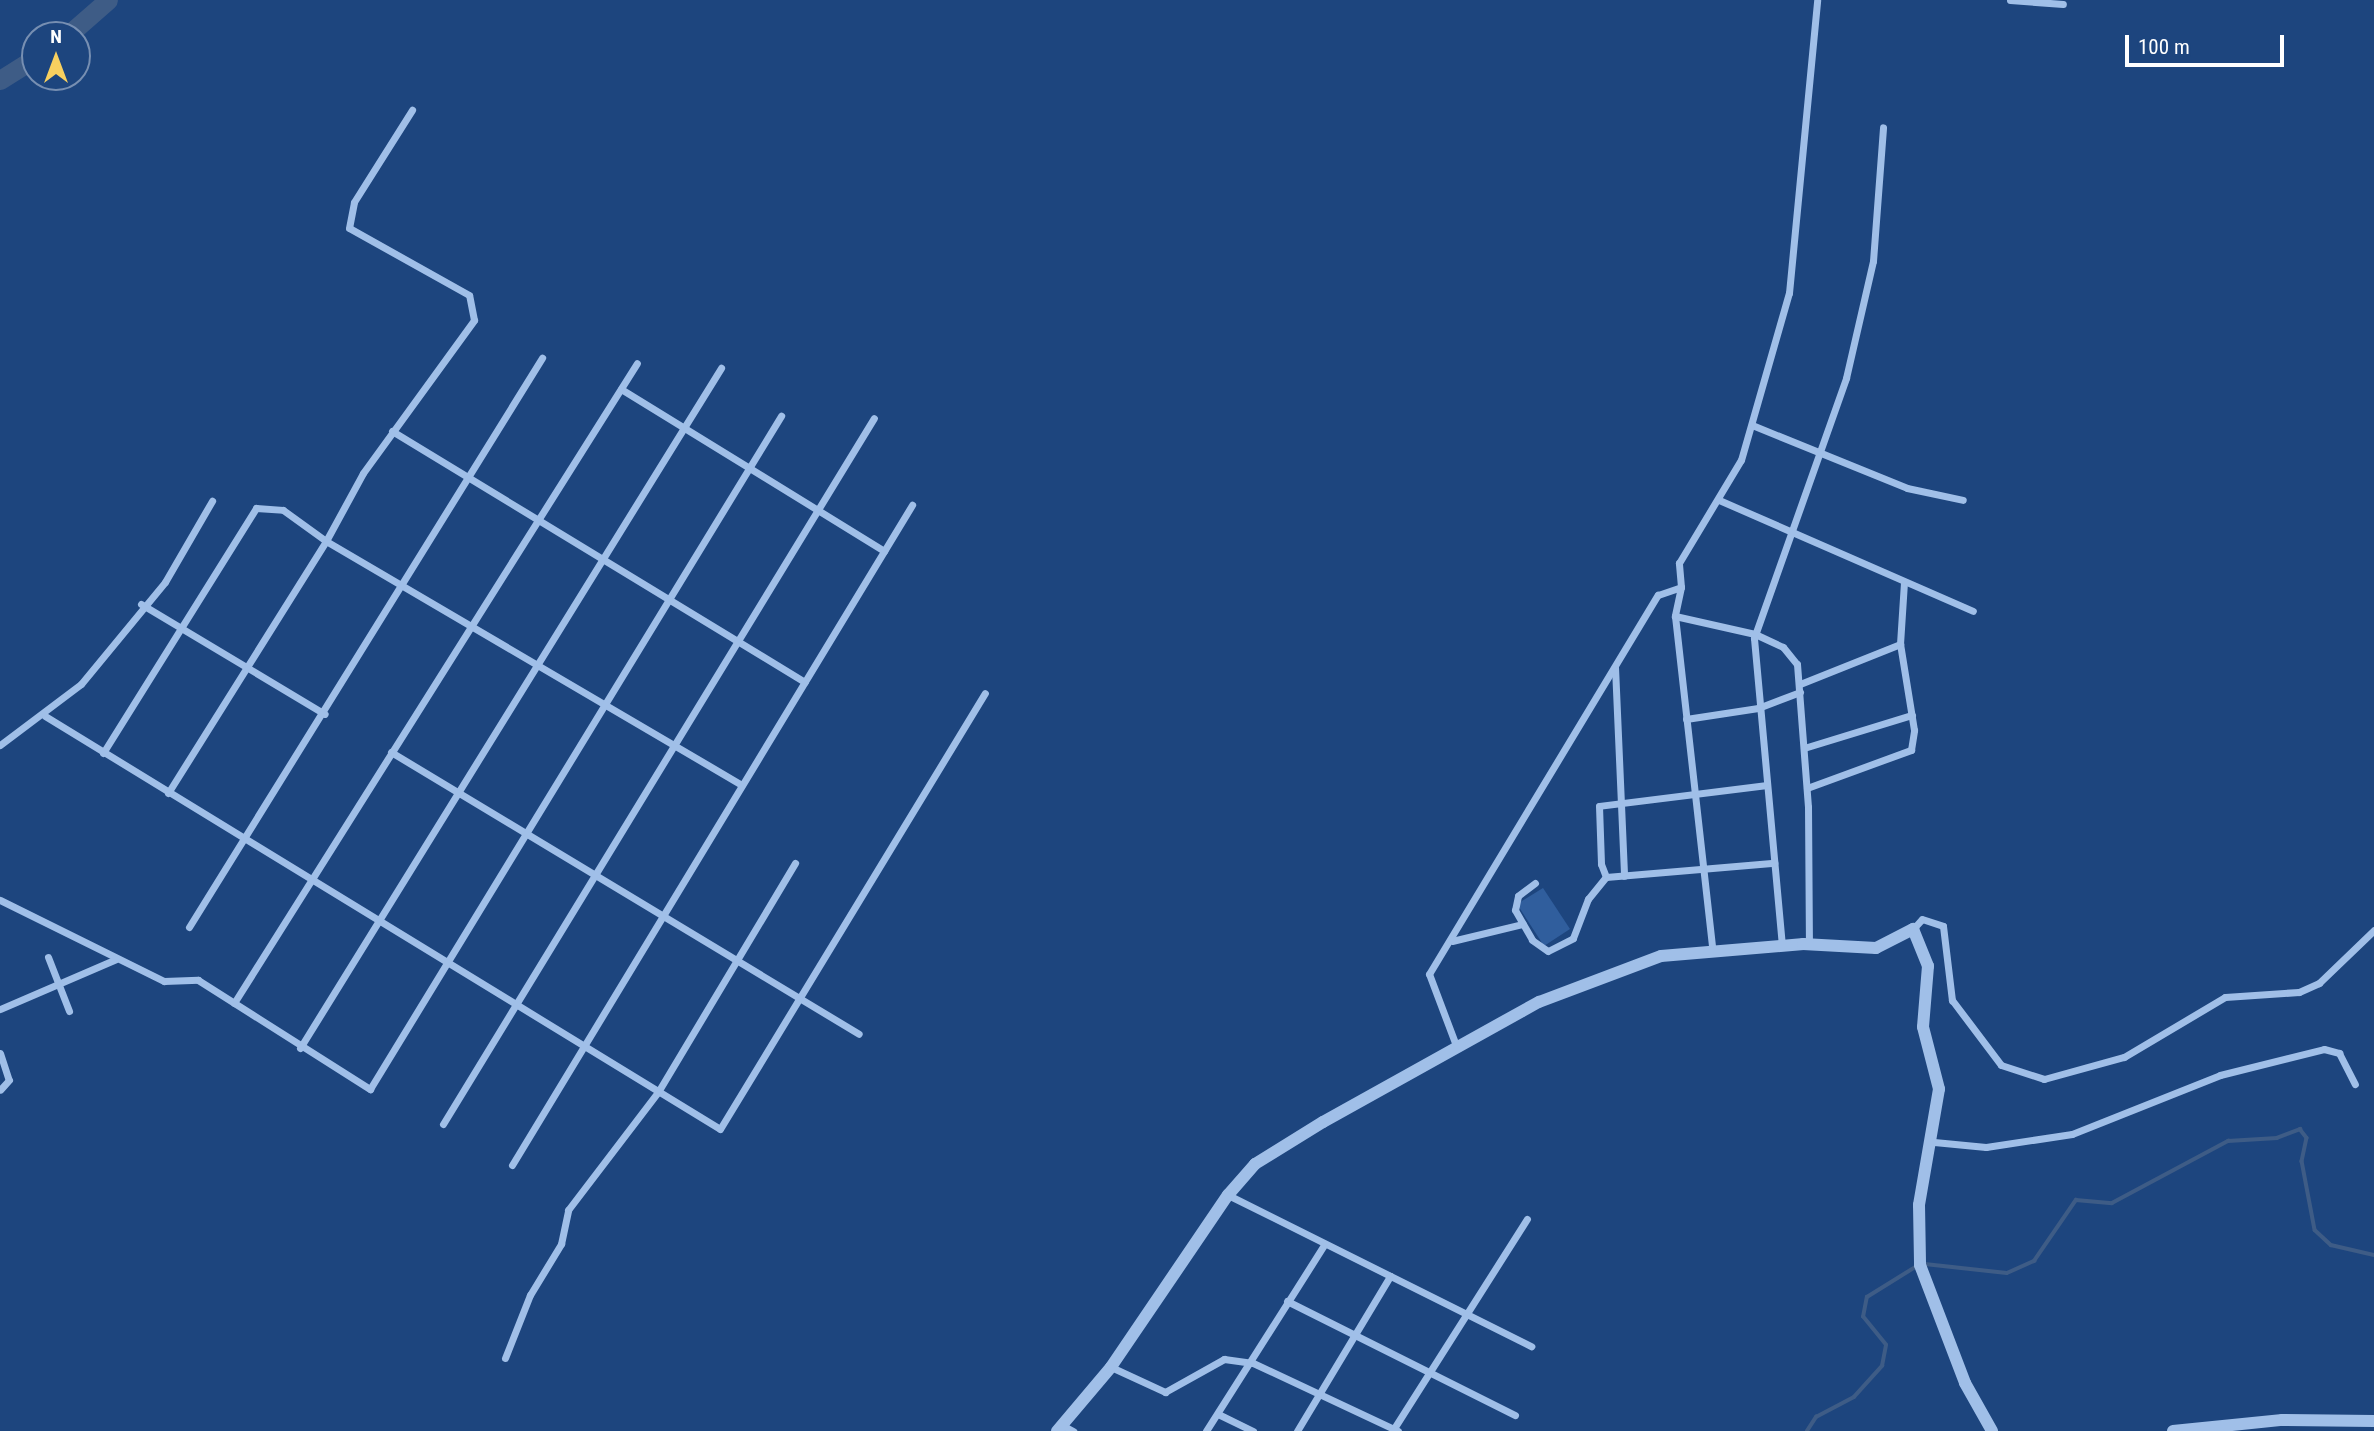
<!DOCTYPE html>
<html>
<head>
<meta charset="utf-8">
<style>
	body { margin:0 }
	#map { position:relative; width:2374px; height:1431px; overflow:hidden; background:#1d457e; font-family:"Roboto Condensed",sans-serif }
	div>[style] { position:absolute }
	.green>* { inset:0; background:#305e9d }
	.stream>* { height:3.5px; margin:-1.75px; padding:0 1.75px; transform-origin:1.75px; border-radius:1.75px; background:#3e5c86 }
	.river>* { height:19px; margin:-9.5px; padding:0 9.5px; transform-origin:9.5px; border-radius:9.5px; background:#3e5c86 }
	.minor>* { height:7px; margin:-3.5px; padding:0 3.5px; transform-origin:3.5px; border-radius:3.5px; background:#a0bfe8 }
	.tertiary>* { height:12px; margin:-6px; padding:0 6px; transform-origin:6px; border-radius:6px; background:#a0bfe8 }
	span { translate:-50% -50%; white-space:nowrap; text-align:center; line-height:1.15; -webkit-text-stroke:5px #1d457e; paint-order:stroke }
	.north { position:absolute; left:21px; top:21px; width:70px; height:70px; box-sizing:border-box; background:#1d457e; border:2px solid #778fb2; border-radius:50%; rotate:0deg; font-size:19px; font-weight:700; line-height:28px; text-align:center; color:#fff }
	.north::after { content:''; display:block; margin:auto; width:24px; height:32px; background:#f8d05f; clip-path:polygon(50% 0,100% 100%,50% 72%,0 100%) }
	.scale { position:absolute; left:2125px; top:35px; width:159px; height:32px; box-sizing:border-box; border:4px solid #fff; border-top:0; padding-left:9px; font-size:21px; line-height:24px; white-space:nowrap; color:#fff; -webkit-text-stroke:5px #1d457e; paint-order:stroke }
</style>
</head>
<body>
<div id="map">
	<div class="green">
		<i style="clip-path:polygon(1543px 888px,1570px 929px,1544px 946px,1517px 904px)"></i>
	</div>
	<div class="stream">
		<i style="left:1925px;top:1264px;width:82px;rotate:6.3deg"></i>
		<i style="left:2007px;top:1273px;width:30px;rotate:-24deg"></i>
		<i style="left:2034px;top:1261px;width:74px;rotate:-55.5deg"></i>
		<i style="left:2076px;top:1200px;width:36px;rotate:5deg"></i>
		<i style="left:2112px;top:1203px;width:132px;rotate:-28.1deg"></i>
		<i style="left:2228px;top:1141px;width:49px;rotate:-3.5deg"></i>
		<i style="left:2277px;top:1138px;width:25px;rotate:-21deg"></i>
		<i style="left:2300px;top:1129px;width:11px;rotate:52deg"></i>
		<i style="left:2307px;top:1138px;width:24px;rotate:102deg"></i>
		<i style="left:2302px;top:1161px;width:70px;rotate:79.3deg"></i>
		<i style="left:2315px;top:1230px;width:22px;rotate:43deg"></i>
		<i style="left:2331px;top:1245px;width:44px;rotate:13.1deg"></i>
		<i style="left:1807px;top:1431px;width:17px;rotate:-57deg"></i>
		<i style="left:1816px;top:1417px;width:43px;rotate:-27.8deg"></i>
		<i style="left:1854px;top:1397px;width:42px;rotate:-47.9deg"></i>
		<i style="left:1882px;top:1366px;width:21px;rotate:-79deg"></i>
		<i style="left:1886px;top:1345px;width:36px;rotate:-129deg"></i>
		<i style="left:1863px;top:1317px;width:20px;rotate:-79deg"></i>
		<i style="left:1867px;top:1297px;width:59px;rotate:-31.8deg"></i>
	</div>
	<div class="river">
		<i style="left:68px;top:35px;width:53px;rotate:-41.2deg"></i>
		<i style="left:0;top:80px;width:41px;rotate:-32.2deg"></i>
	</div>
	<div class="minor">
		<i style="left:2010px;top:0;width:53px;rotate:4.3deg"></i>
		<i style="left:621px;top:389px;width:309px;rotate:31.6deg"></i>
		<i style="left:1752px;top:425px;width:167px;rotate:22.1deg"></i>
		<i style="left:1907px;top:488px;width:57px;rotate:12.1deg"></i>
		<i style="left:392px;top:431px;width:483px;rotate:31.3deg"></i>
		<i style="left:1719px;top:500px;width:277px;rotate:23.6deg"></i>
		<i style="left:1681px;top:587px;width:30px;rotate:102deg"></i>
		<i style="left:1675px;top:616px;width:334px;rotate:83.6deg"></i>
		<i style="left:141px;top:604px;width:214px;rotate:30.9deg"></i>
		<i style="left:1675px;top:616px;width:82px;rotate:12.7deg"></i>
		<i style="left:1755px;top:634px;width:31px;rotate:25deg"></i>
		<i style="left:1783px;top:647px;width:22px;rotate:51deg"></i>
		<i style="left:1797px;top:664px;width:143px;rotate:85.6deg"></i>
		<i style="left:1808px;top:807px;width:137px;rotate:89.6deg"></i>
		<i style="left:1615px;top:667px;width:209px;rotate:87.5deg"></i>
		<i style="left:1800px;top:684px;width:108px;rotate:-21.8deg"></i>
		<i style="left:45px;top:716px;width:791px;rotate:31.46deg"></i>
		<i style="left:720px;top:1129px;width:510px;rotate:-58.71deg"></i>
		<i style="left:1686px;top:719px;width:73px;rotate:-8.7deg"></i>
		<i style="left:1758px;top:708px;width:45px;rotate:-20.9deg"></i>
		<i style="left:0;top:745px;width:101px;rotate:-37deg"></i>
		<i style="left:81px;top:684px;width:132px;rotate:-50.5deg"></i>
		<i style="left:165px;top:582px;width:94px;rotate:-59.9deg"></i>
		<i style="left:1804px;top:748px;width:113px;rotate:-17deg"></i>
		<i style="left:391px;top:752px;width:546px;rotate:31.07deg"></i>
		<i style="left:103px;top:753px;width:289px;rotate:-58deg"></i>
		<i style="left:256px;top:508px;width:27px;rotate:4deg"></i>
		<i style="left:283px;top:510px;width:53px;rotate:35.8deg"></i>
		<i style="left:326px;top:541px;width:77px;rotate:-61.4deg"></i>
		<i style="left:363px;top:473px;width:189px;rotate:-54deg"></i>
		<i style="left:474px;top:320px;width:25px;rotate:-101deg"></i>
		<i style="left:469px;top:295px;width:137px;rotate:-150.8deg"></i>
		<i style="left:349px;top:228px;width:26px;rotate:-79deg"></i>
		<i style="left:354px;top:202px;width:109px;rotate:-57.8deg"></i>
		<i style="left:1767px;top:785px;width:169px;rotate:172.9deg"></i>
		<i style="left:1599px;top:806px;width:58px;rotate:88deg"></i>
		<i style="left:1601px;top:864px;width:14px;rotate:69deg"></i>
		<i style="left:1606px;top:877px;width:169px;rotate:-4.8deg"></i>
		<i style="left:1807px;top:788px;width:111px;rotate:-20.1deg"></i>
		<i style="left:1911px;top:750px;width:20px;rotate:-81deg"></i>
		<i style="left:1914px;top:730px;width:87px;rotate:-99.2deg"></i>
		<i style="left:1900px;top:644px;width:62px;rotate:-86.3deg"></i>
		<i style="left:168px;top:793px;width:297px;rotate:-57.9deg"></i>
		<i style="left:326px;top:541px;width:482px;rotate:30.4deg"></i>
		<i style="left:1535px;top:883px;width:21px;rotate:143deg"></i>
		<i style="left:1518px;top:896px;width:14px;rotate:102deg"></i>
		<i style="left:1515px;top:910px;width:34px;rotate:60deg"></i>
		<i style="left:1532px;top:940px;width:19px;rotate:35deg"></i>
		<i style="left:1548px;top:951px;width:28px;rotate:-27deg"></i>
		<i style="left:1573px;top:938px;width:42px;rotate:-69deg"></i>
		<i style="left:1588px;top:899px;width:28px;rotate:-51deg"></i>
		<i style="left:0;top:900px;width:183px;rotate:26.3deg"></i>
		<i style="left:164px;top:981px;width:34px;rotate:-2deg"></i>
		<i style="left:198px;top:980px;width:204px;rotate:32.4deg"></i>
		<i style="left:370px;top:1089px;width:789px;rotate:-58.59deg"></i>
		<i style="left:189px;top:927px;width:670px;rotate:-58.19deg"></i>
		<i style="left:1913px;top:929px;width:13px;rotate:-48deg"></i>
		<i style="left:1922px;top:919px;width:22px;rotate:18deg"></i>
		<i style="left:1943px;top:926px;width:75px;rotate:83.1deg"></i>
		<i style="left:1952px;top:1000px;width:81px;rotate:53deg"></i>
		<i style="left:2001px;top:1065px;width:45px;rotate:18deg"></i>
		<i style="left:2044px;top:1079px;width:83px;rotate:-15.4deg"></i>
		<i style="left:2124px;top:1057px;width:117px;rotate:-30.7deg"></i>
		<i style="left:2225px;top:997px;width:74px;rotate:-3.9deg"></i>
		<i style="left:2299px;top:992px;width:22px;rotate:-24deg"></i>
		<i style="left:2319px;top:983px;width:76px;rotate:-43.9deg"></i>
		<i style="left:1452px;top:941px;width:73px;rotate:-13.5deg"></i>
		<i style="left:1782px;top:946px;width:309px;rotate:-95.2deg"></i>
		<i style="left:1754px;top:638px;width:276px;rotate:-70.5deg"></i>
		<i style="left:1846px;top:378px;width:120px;rotate:-77deg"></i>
		<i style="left:1873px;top:261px;width:134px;rotate:-85.7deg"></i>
		<i style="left:48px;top:957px;width:58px;rotate:68.7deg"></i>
		<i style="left:234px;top:1003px;width:756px;rotate:-57.8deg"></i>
		<i style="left:0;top:1009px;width:126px;rotate:-23.3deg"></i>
		<i style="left:300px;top:1048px;width:800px;rotate:-58.24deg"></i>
		<i style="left:1457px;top:1048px;width:79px;rotate:-110.7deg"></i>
		<i style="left:1429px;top:974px;width:443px;rotate:-58.9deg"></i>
		<i style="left:1658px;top:595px;width:24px;rotate:-19deg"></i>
		<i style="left:1681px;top:587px;width:24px;rotate:-95deg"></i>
		<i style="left:1679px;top:563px;width:120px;rotate:-59deg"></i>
		<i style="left:1741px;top:460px;width:174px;rotate:-74deg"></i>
		<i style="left:1789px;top:293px;width:294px;rotate:-84.5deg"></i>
		<i style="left:0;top:1053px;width:28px;rotate:72deg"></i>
		<i style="left:9px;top:1080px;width:13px;rotate:132deg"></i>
		<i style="left:443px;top:1124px;width:827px;rotate:-58.6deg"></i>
		<i style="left:1934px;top:1142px;width:52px;rotate:5.5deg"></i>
		<i style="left:1986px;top:1147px;width:87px;rotate:-8.6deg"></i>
		<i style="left:2072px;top:1134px;width:159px;rotate:-21.7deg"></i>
		<i style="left:2220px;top:1075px;width:107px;rotate:-14deg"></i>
		<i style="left:2324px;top:1049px;width:16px;rotate:15deg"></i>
		<i style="left:2339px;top:1053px;width:35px;rotate:63deg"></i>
		<i style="left:512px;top:1165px;width:772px;rotate:-58.78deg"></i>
		<i style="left:1228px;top:1195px;width:339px;rotate:26.5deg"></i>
		<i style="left:1287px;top:1301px;width:255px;rotate:26.6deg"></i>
		<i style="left:505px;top:1358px;width:68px;rotate:-68.4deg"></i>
		<i style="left:530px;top:1295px;width:60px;rotate:-58.7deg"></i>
		<i style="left:561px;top:1244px;width:35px;rotate:-78deg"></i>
		<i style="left:568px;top:1210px;width:148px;rotate:-52.7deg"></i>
		<i style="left:658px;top:1092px;width:267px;rotate:-59.1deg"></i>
		<i style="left:1111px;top:1367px;width:60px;rotate:24.8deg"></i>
		<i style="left:1165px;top:1392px;width:68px;rotate:-29.2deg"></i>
		<i style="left:1224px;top:1359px;width:29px;rotate:8deg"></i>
		<i style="left:1253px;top:1363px;width:160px;rotate:25.1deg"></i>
		<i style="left:1218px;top:1414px;width:39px;rotate:26deg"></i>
		<i style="left:1062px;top:1425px;width:13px;rotate:29deg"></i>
		<i style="left:1393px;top:1430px;width:250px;rotate:-57.6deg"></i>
		<i style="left:1206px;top:1431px;width:220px;rotate:-57.6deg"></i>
		<i style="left:1297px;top:1431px;width:181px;rotate:-59deg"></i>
	</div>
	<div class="tertiary">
		<i style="left:1057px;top:1431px;width:84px;rotate:-49.8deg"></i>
		<i style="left:1111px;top:1367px;width:208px;rotate:-55.8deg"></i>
		<i style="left:1228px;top:1195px;width:41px;rotate:-48.9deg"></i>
		<i style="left:1255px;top:1164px;width:80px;rotate:-31.7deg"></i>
		<i style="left:1323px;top:1122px;width:247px;rotate:-29.1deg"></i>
		<i style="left:1539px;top:1002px;width:130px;rotate:-20.7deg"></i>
		<i style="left:1661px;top:956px;width:143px;rotate:-4.8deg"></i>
		<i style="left:1803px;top:944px;width:73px;rotate:3.1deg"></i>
		<i style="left:1876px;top:948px;width:42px;rotate:-27.2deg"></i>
		<i style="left:1913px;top:929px;width:40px;rotate:68deg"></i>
		<i style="left:1928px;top:966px;width:61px;rotate:94.7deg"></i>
		<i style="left:1923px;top:1027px;width:64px;rotate:75.5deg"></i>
		<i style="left:1939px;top:1089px;width:118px;rotate:99.8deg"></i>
		<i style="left:1919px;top:1205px;width:60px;rotate:89deg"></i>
		<i style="left:1920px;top:1265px;width:126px;rotate:69.1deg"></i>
		<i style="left:1965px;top:1383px;width:55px;rotate:60.6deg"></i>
		<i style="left:2173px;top:1431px;width:110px;rotate:-5.8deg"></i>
		<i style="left:2282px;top:1420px;width:92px;rotate:0.6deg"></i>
	</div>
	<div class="north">N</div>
	<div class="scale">100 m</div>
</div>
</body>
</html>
